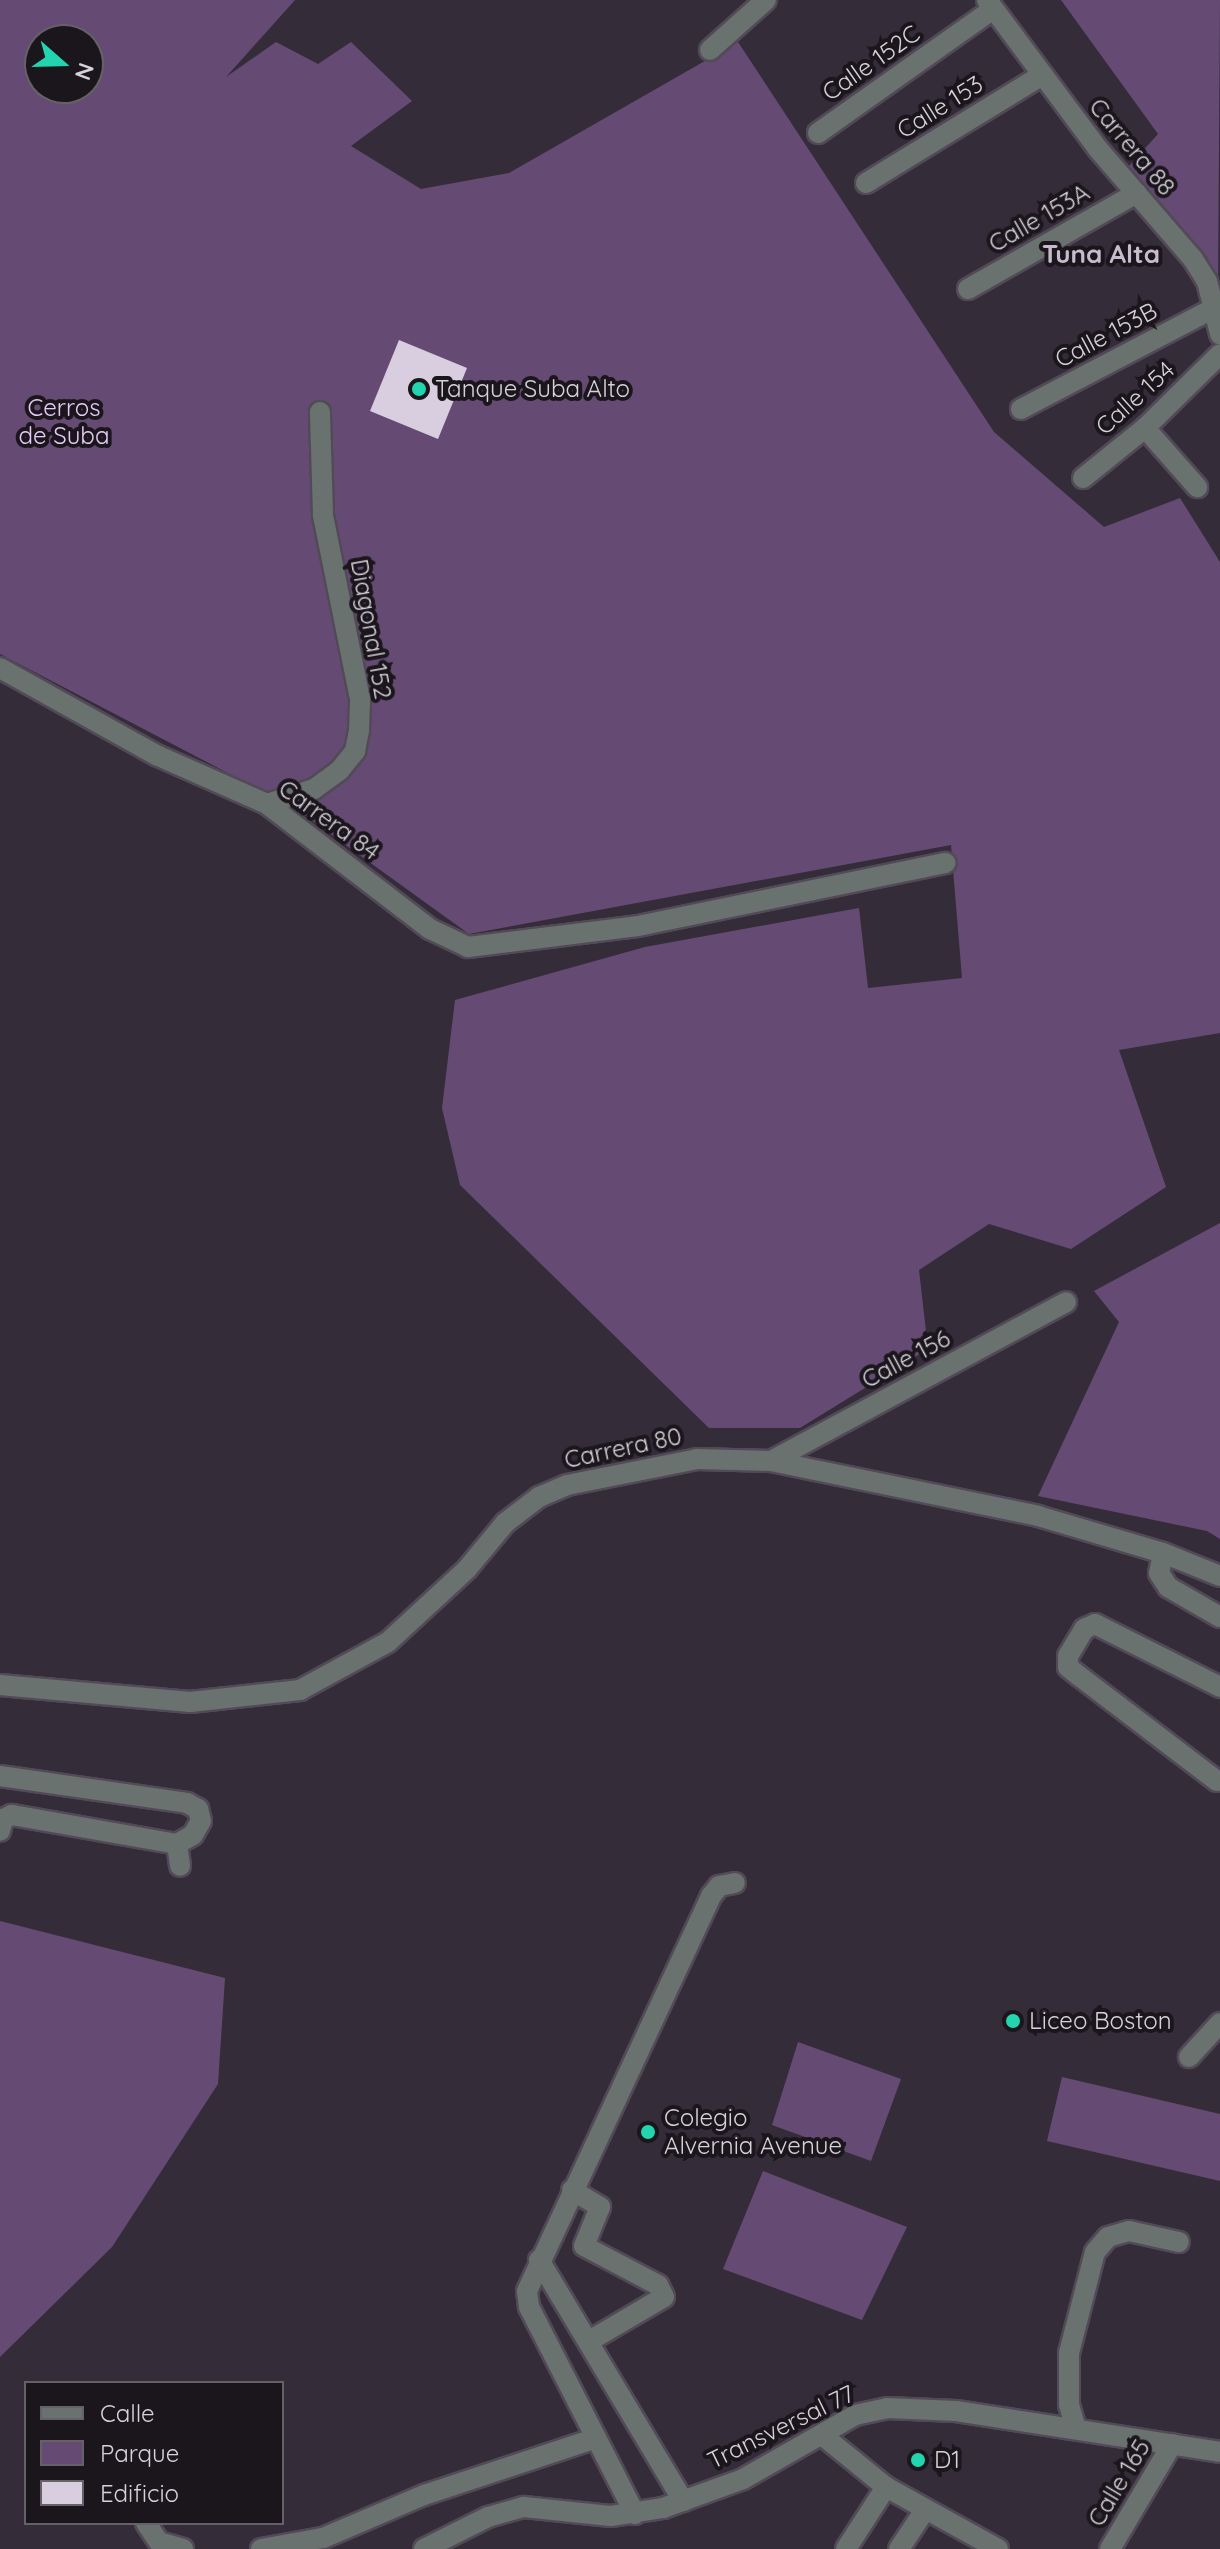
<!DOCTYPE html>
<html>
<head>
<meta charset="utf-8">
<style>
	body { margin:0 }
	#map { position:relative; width:1220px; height:2549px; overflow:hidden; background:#352c3a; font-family:Quicksand,sans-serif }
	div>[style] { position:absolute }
	.green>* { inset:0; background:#654b74 }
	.building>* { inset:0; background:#d9cee0 }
	.roads { filter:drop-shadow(2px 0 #524a57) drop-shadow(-2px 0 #524a57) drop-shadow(0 2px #524a57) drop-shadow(0 -2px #524a57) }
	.minor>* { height:20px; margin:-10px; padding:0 10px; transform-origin:10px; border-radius:10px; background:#69726f }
	.dots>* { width:22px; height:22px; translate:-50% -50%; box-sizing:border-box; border:4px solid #1a161c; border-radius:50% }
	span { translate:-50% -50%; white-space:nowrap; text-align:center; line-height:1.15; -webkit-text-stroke:8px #1a161c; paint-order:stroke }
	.street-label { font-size:24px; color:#d6d1da }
	.poi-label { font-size:24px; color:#d6d1da }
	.left { translate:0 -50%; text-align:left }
	.park-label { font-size:24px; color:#e7c8f9 }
	.neighbourhood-label { font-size:26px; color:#c7bcce; font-weight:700 }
	.legend { position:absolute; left:24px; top:2381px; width:260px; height:144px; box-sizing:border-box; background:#1a161c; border:2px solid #656168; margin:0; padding:10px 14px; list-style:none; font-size:24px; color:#d6d1da }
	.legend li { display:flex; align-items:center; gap:16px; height:40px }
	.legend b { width:40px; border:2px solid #656168 }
	.north { position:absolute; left:24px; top:24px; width:80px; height:80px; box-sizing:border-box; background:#1a161c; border:2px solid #656168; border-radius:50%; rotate:110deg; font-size:22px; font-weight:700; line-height:32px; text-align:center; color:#d6d1da }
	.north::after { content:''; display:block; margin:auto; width:28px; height:36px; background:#22d5af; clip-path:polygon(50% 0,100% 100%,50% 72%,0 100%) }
</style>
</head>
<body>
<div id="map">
	<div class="green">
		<i style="clip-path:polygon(evenodd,0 0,295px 0,226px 77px,276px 42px,318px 64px,351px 42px,412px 101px,351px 146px,421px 189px,509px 173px,738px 42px,994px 432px,1104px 527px,1180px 498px,1220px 562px,1220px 1033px,1119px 1050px,1166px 1187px,1071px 1249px,989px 1224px,919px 1270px,928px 1349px,800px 1428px,709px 1428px,460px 1185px,442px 1108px,455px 1000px,645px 947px,859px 908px,868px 988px,962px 978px,951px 845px,469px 934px,293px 807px,0 654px,0 0,40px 40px,88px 40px,88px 88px,40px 88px,40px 40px)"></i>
		<i style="clip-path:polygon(1061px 0,1220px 0,1218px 291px,1207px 257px,1129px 166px,1158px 134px)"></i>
		<i style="clip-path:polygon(1220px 1223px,1220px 1539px,1207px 1531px,1038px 1496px,1119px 1322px,1094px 1291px)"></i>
		<i style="clip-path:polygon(0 1921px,225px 1978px,218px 2084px,112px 2247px,0 2357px)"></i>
		<i style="clip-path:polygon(798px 2042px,901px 2079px,871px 2161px,772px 2125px)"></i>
		<i style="clip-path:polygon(1062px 2077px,1220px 2114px,1220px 2181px,1047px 2141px)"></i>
		<i style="clip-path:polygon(763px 2171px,907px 2227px,862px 2320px,723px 2269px)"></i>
	</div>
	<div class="building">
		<i style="clip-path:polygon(399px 340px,467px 368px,438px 439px,370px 411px)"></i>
	</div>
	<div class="roads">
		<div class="minor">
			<i style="left:987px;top:0;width:186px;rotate:53.3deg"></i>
			<i style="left:1098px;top:149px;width:145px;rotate:49.2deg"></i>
			<i style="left:1193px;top:259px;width:26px;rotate:58deg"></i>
			<i style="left:1207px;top:281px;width:55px;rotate:76.2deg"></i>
			<i style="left:710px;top:50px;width:75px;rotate:-41.8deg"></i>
			<i style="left:818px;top:133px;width:214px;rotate:-35.3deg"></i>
			<i style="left:866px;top:183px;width:206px;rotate:-31.5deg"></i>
			<i style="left:968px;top:289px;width:194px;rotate:-29.6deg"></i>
			<i style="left:1021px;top:409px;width:218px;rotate:-27.6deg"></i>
			<i style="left:1145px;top:428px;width:79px;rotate:48.6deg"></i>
			<i style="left:1083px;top:478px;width:80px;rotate:-38.9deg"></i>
			<i style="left:1145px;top:428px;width:105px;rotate:-44.6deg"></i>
			<i style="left:0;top:668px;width:179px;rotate:29.1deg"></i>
			<i style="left:156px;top:755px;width:121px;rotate:23.8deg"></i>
			<i style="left:267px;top:804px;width:205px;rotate:37.5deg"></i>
			<i style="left:430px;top:929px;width:42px;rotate:25.3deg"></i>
			<i style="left:468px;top:947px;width:171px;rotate:-7deg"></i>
			<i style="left:638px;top:926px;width:314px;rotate:-11.6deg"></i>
			<i style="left:267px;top:804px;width:49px;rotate:-17.7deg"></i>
			<i style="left:314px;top:789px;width:31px;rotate:-36deg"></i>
			<i style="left:339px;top:771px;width:26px;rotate:-51deg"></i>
			<i style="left:355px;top:751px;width:20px;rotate:-79deg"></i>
			<i style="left:359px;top:731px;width:32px;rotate:-88deg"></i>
			<i style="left:360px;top:699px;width:188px;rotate:-101.4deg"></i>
			<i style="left:323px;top:515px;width:103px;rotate:-91.7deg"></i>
			<i style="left:771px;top:1461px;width:335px;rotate:-28.3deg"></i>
			<i style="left:1163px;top:1553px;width:20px;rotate:101deg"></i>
			<i style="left:1159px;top:1573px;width:17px;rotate:57deg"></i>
			<i style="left:1168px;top:1587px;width:60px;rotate:30deg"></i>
			<i style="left:0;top:1685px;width:191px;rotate:5.1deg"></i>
			<i style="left:190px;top:1702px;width:111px;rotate:-6.2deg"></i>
			<i style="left:300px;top:1690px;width:100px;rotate:-28.6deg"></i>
			<i style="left:388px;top:1642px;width:108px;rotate:-42.7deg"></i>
			<i style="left:467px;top:1569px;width:60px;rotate:-50.4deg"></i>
			<i style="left:505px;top:1523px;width:43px;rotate:-37.4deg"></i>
			<i style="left:539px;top:1497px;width:30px;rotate:-23deg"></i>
			<i style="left:567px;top:1485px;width:133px;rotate:-11.3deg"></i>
			<i style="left:697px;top:1459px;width:74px;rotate:1.5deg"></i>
			<i style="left:771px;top:1461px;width:273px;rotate:11.6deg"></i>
			<i style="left:1038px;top:1516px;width:130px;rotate:16.5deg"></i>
			<i style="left:1163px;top:1553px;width:61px;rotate:22deg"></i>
			<i style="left:0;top:1776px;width:189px;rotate:8.2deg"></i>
			<i style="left:187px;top:1803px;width:13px;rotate:29deg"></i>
			<i style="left:198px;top:1809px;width:12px;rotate:76deg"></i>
			<i style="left:201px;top:1821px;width:16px;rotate:120deg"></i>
			<i style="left:193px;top:1835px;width:18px;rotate:151deg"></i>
			<i style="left:177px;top:1844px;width:168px;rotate:-170deg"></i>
			<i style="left:12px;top:1815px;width:10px;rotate:156deg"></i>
			<i style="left:3px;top:1819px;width:12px;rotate:104deg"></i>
			<i style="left:1217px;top:1781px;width:173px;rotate:-142.7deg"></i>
			<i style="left:1079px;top:1676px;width:14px;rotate:-141deg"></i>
			<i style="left:1068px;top:1667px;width:11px;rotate:-90deg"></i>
			<i style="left:1068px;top:1656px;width:31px;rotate:-59deg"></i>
			<i style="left:1084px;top:1629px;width:12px;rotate:-24deg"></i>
			<i style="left:1095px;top:1624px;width:140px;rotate:26.7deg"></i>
			<i style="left:177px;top:1844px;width:22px;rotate:82deg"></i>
			<i style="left:1189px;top:2057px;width:46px;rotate:-47.6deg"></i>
			<i style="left:572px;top:2190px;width:33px;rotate:31deg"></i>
			<i style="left:600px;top:2207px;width:42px;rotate:112.3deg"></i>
			<i style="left:584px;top:2246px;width:84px;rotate:27.8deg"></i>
			<i style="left:658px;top:2285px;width:13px;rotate:63deg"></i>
			<i style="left:664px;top:2297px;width:87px;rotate:149.6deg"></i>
			<i style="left:539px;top:2260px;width:281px;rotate:59.1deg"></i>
			<i style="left:1076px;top:2429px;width:26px;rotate:-106deg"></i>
			<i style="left:1069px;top:2404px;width:51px;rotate:-90deg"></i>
			<i style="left:1069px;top:2353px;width:104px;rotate:-75.6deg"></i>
			<i style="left:1095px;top:2252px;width:20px;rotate:-49deg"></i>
			<i style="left:1108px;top:2237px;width:22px;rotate:-16deg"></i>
			<i style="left:1129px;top:2231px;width:51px;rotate:12.4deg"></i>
			<i style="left:822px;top:2435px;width:82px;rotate:39.1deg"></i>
			<i style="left:886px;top:2487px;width:128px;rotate:29deg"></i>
			<i style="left:635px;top:2514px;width:233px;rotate:-117.1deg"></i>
			<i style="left:529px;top:2307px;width:16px;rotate:-97deg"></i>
			<i style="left:527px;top:2291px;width:436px;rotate:-65deg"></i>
			<i style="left:711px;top:1896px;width:13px;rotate:-51deg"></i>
			<i style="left:719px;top:1886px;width:16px;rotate:-11deg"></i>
			<i style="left:146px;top:2523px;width:23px;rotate:56deg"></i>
			<i style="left:159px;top:2542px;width:25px;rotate:16deg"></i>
			<i style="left:261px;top:2549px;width:63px;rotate:-10.1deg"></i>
			<i style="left:323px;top:2538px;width:110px;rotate:-23.1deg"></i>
			<i style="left:424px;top:2495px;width:181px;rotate:-18.3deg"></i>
			<i style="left:424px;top:2549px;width:72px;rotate:-26.6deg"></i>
			<i style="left:488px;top:2517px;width:37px;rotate:-16deg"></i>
			<i style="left:524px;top:2507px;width:87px;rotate:5.9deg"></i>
			<i style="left:611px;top:2516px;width:53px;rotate:-8.7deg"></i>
			<i style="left:663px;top:2508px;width:85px;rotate:-19.9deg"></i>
			<i style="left:743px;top:2479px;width:129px;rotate:-29.7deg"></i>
			<i style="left:855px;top:2415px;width:33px;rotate:-12deg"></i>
			<i style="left:887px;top:2408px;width:69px;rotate:2.5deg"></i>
			<i style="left:956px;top:2411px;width:267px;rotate:8.8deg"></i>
			<i style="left:846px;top:2549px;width:74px;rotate:-57.2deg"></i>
			<i style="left:899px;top:2549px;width:47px;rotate:-56.3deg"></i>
			<i style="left:1110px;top:2549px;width:122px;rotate:-59.4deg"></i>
		</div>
	</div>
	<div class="dots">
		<i style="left:419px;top:389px;background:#22d5af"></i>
		<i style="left:1013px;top:2021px;background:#22d5af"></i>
		<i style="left:648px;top:2132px;background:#22d5af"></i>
		<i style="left:918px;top:2460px;background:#22d5af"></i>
	</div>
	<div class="street-label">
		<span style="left:871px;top:63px;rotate:-35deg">Calle 152C</span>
		<span style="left:940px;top:107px;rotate:-32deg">Calle 153</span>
		<span style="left:1132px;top:147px;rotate:50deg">Carrera 88</span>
		<span style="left:1039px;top:218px;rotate:-30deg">Calle 153A</span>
		<span style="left:1106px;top:335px;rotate:-28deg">Calle 153B</span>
		<span style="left:1135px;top:398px;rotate:-42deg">Calle 154</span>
		<span style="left:371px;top:629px;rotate:80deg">Diagonal 152</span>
		<span style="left:329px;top:820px;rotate:36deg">Carrera 84</span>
		<span style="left:906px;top:1359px;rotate:-28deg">Calle 156</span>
		<span style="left:623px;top:1448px;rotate:-12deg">Carrera 80</span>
		<span style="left:781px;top:2427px;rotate:-26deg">Transversal 77</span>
		<span style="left:1119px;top:2483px;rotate:-59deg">Calle 165</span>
	</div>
	<div class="poi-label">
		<span class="left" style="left:435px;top:389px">Tanque Suba Alto</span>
		<span class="left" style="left:1029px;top:2021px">Liceo Boston</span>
		<span class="left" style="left:664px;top:2132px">Colegio<br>Alvernia Avenue</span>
		<span class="left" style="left:934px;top:2460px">D1</span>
	</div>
	<div class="park-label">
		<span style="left:64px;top:422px">Cerros<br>de Suba</span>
	</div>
	<div class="neighbourhood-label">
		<span style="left:1101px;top:254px">Tuna Alta</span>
	</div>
	<ul class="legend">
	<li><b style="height:10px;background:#69726f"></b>Calle</li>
	<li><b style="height:22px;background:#654b74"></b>Parque</li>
	<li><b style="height:22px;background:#d9cee0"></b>Edificio</li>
	</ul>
	<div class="north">N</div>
</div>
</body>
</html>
